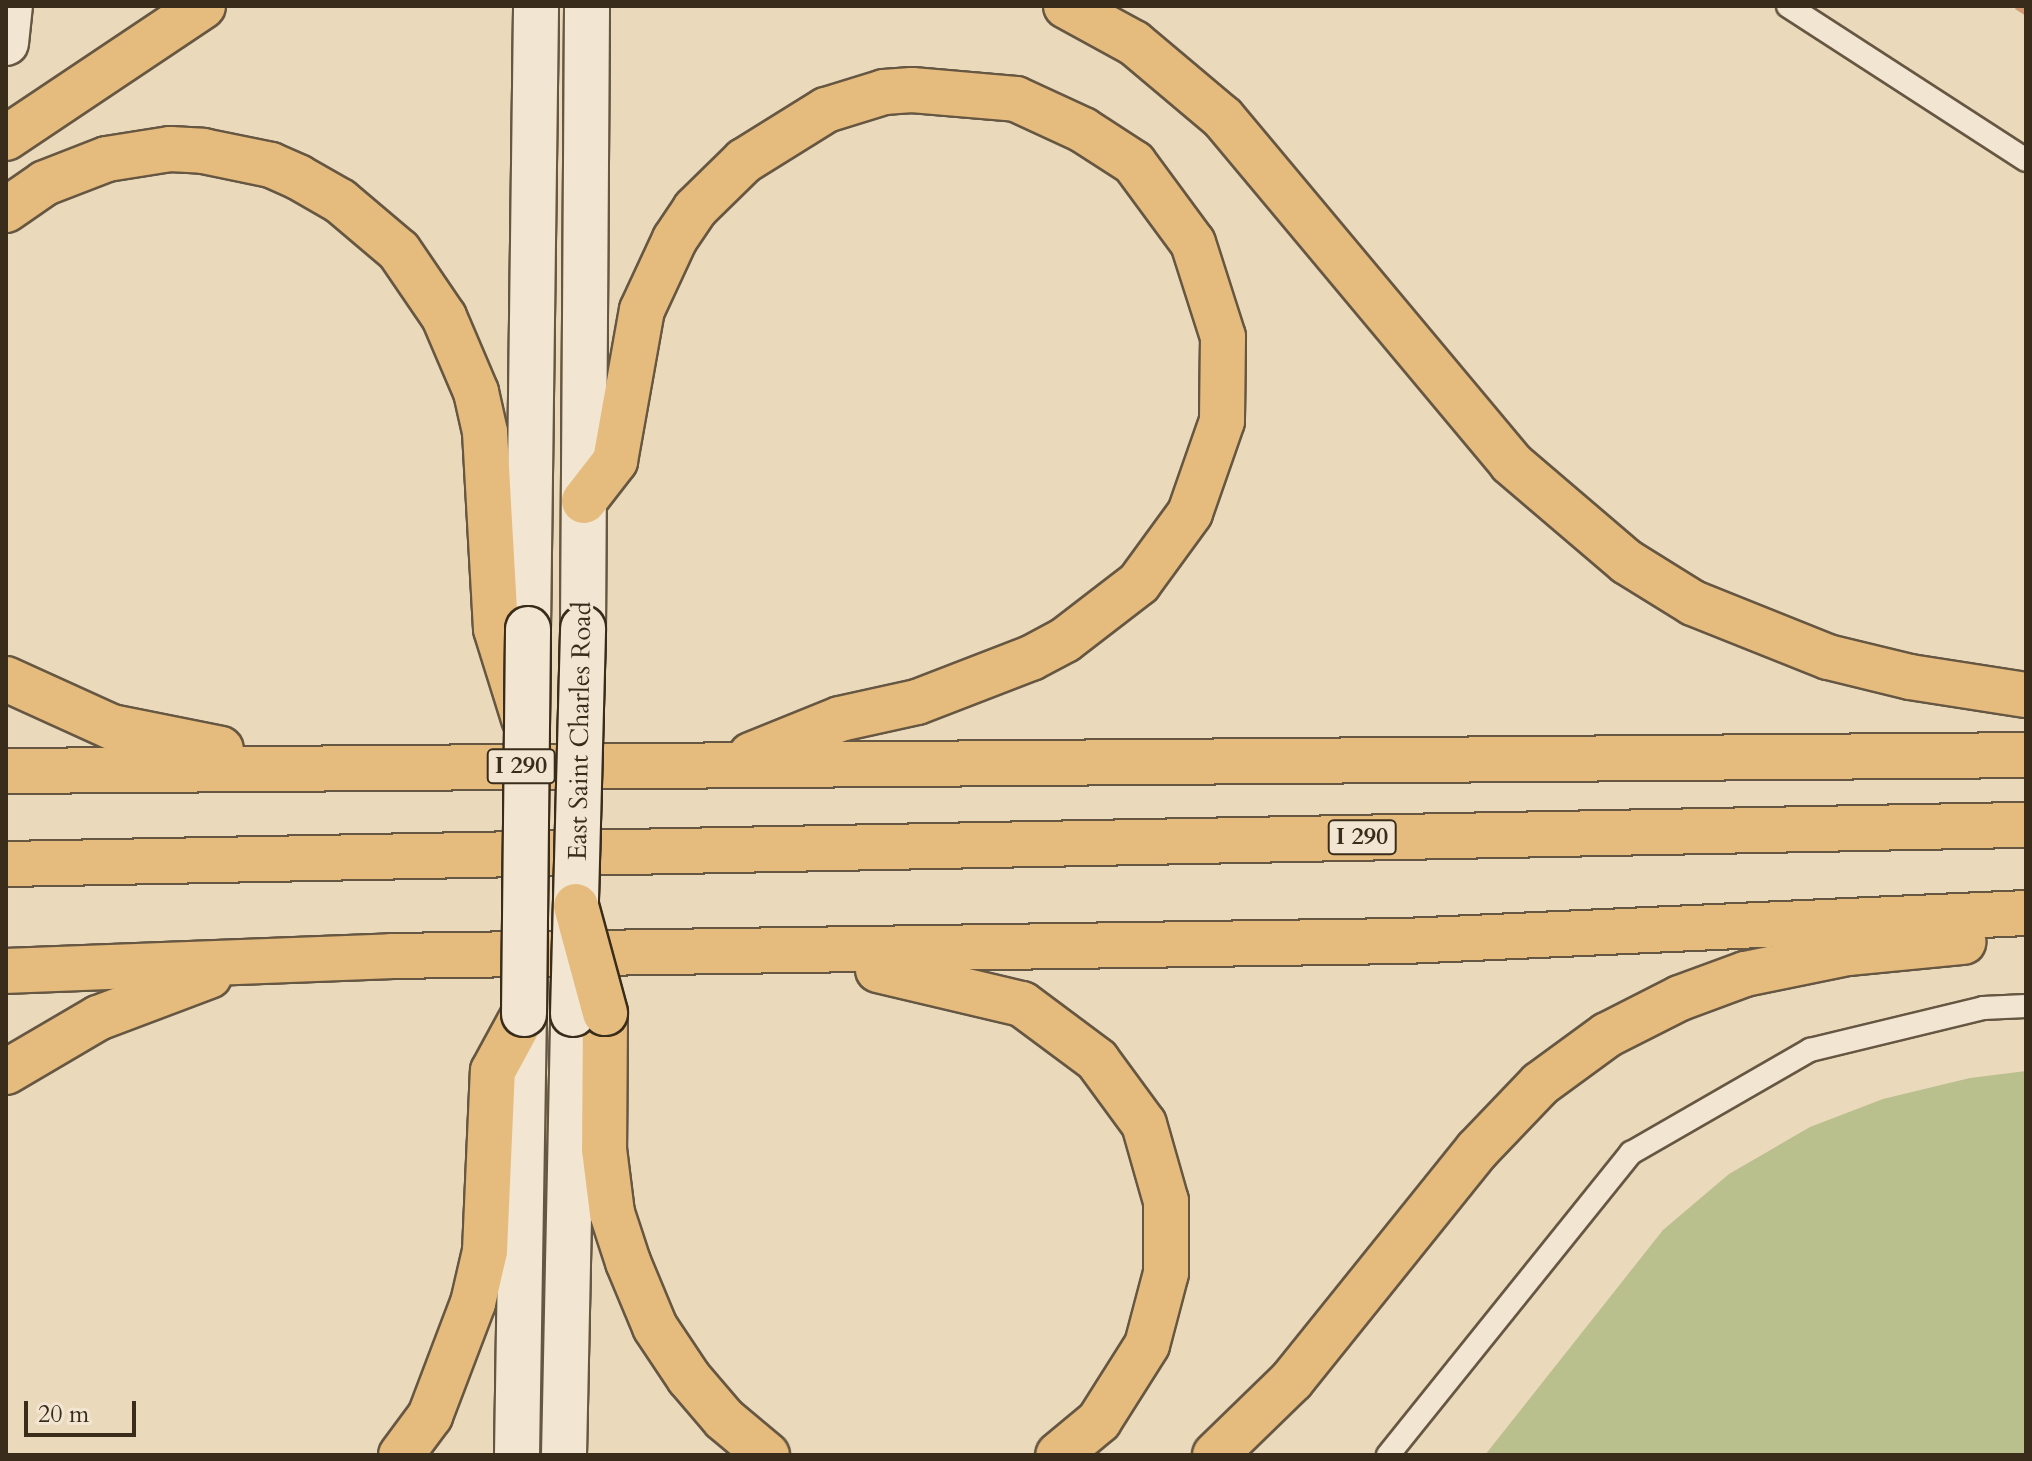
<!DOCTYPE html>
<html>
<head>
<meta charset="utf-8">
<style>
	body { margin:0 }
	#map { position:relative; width:2032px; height:1461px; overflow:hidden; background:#ebd9bb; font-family:Cardo,serif }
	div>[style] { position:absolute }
	.green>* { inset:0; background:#babf8e }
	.building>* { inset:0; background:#d39b74 }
	.roads { filter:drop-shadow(2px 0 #665743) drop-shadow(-2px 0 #665743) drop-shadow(0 2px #665743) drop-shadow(0 -2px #665743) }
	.lane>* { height:22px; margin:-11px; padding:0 11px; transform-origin:11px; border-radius:11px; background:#f2e6d3 }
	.street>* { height:44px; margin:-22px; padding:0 22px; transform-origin:22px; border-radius:22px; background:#f2e6d3 }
	.secondary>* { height:44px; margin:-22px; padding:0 22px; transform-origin:22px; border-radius:22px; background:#f2e6d3 }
	.highway>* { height:44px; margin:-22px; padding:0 22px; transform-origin:22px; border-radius:22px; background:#e6bc7e }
	.bridges { filter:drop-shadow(2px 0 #392c1b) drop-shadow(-2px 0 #392c1b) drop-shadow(0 2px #392c1b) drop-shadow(0 -2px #392c1b) }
	.secondary-bridge>* { height:44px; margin:-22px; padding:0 22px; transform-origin:22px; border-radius:22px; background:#f2e6d3 }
	.highway-bridge>* { height:44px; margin:-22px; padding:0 22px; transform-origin:22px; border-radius:22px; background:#e6bc7e }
	span { translate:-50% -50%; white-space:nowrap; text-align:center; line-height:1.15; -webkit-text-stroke:6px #f2e6d3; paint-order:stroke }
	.shield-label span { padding:2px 6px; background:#f2e6d3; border:2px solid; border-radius:6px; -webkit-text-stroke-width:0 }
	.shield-label { font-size:24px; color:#392c1b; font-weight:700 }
	.street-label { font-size:26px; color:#392c1b }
	.frame { position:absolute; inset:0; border:8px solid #392c1b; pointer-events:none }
	.scale { position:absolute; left:24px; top:1401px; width:112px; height:36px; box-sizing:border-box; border:4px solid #392c1b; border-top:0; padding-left:10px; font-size:24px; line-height:28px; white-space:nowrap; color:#392c1b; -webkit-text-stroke:6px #f2e6d3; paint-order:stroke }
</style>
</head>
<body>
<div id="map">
	<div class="green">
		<i style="clip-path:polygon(2026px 1071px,2026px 1455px,1485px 1455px,1663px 1230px,1729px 1174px,1810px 1127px,1883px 1099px,1970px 1078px)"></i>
	</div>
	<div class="building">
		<i style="clip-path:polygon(2017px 6px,2026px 6px,2026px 16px,2015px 9px)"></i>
	</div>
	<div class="roads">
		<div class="lane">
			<i style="left:1788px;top:6px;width:283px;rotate:32.9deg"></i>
			<i style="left:1388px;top:1455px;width:388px;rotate:-51.2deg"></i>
			<i style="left:1631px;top:1153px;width:207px;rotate:-29.9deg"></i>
			<i style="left:1810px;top:1050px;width:178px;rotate:-13.6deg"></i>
			<i style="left:1983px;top:1008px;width:43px;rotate:-2.7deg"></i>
		</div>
		<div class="street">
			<i style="left:6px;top:43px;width:37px;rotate:-84deg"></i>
		</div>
		<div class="secondary">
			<i style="left:583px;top:628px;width:622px;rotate:-89.63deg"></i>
			<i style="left:528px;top:629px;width:623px;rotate:-89.26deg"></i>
			<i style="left:517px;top:1455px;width:441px;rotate:-89.1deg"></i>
			<i style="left:564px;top:1455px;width:441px;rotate:-88.8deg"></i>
		</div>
		<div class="highway">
			<i style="left:1066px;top:6px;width:77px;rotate:28.6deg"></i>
			<i style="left:1134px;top:43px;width:116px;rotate:40.1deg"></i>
			<i style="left:1223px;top:118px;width:449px;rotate:50.1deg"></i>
			<i style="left:1511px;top:463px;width:153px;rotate:40.5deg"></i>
			<i style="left:1627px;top:562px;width:78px;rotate:31.8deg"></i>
			<i style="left:1693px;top:603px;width:145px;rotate:21.8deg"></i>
			<i style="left:1828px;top:657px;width:84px;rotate:13.7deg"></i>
			<i style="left:1910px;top:677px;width:117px;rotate:8.8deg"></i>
			<i style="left:6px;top:138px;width:237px;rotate:-33.8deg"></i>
			<i style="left:6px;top:210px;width:47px;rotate:-34.7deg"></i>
			<i style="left:45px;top:183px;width:66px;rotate:-21.2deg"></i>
			<i style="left:107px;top:159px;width:64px;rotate:-9deg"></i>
			<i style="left:170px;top:149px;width:33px;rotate:3deg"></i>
			<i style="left:203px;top:151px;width:69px;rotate:11.6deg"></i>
			<i style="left:271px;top:165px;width:30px;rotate:24deg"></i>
			<i style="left:298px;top:177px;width:48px;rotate:29.7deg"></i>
			<i style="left:340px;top:201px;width:77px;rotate:40.3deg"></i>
			<i style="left:399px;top:251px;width:80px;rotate:55.7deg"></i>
			<i style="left:444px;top:317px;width:82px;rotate:66.9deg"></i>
			<i style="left:476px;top:392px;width:41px;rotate:77.3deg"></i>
			<i style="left:485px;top:432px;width:197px;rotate:86.8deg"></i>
			<i style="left:496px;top:629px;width:94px;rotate:72.7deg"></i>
			<i style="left:584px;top:501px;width:51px;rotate:-52.2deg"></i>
			<i style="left:615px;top:461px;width:153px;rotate:-79.9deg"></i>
			<i style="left:642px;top:310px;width:78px;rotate:-65.1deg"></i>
			<i style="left:675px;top:239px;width:36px;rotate:-56deg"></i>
			<i style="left:695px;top:209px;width:69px;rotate:-44.4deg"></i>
			<i style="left:744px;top:161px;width:97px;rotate:-31.9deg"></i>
			<i style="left:826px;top:110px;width:61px;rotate:-17.2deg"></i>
			<i style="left:884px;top:92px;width:28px;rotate:-4deg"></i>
			<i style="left:912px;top:90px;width:104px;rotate:4.9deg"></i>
			<i style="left:1016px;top:99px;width:74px;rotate:24.8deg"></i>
			<i style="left:1083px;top:130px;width:61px;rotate:32.9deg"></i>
			<i style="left:1134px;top:163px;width:99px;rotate:53.6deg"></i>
			<i style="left:1193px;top:243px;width:99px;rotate:72.3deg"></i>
			<i style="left:1223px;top:337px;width:84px;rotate:90.7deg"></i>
			<i style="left:1222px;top:421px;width:97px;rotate:109.2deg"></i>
			<i style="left:1190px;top:513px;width:87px;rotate:126.1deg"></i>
			<i style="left:1139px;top:583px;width:93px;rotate:142.4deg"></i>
			<i style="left:1065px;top:640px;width:38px;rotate:152deg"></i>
			<i style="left:1031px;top:658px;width:122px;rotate:158.9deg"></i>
			<i style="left:917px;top:702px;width:79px;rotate:167.6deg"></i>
			<i style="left:840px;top:719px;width:96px;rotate:158deg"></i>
			<i style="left:6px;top:679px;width:116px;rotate:24.4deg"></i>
			<i style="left:112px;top:727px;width:111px;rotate:11.4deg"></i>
			<i style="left:6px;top:771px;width:2020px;rotate:-0.45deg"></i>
			<i style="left:6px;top:864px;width:2020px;rotate:-1.11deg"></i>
			<i style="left:878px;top:970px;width:148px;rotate:13.3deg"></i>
			<i style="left:1022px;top:1004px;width:94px;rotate:36.7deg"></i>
			<i style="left:1097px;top:1060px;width:79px;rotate:53.7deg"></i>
			<i style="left:1144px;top:1124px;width:80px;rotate:74.1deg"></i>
			<i style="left:1166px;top:1201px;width:72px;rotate:90deg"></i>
			<i style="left:1166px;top:1273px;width:74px;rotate:104.8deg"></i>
			<i style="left:1147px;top:1345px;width:90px;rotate:122.3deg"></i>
			<i style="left:1099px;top:1421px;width:53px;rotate:140.3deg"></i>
			<i style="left:6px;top:971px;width:385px;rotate:-2.2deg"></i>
			<i style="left:391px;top:956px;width:1014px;rotate:-0.85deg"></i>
			<i style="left:1405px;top:941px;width:622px;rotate:-2.58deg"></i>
			<i style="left:605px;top:1013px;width:136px;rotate:90.4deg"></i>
			<i style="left:604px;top:1149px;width:64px;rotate:82.9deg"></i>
			<i style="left:612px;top:1213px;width:52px;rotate:71.9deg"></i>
			<i style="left:628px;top:1262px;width:70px;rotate:67.4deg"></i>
			<i style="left:655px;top:1327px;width:61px;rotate:56.3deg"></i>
			<i style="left:689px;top:1378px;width:54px;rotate:49.5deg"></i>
			<i style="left:724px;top:1419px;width:56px;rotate:39.9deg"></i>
			<i style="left:6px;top:1072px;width:107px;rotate:-30.4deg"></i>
			<i style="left:98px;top:1018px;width:119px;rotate:-20.7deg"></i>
			<i style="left:401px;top:1455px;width:49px;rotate:-53.4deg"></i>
			<i style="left:430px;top:1416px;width:121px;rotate:-69.2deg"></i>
			<i style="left:473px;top:1303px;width:53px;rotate:-77deg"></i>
			<i style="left:485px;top:1251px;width:180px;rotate:-87.5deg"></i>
			<i style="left:493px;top:1071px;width:65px;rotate:-61.5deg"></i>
			<i style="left:1215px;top:1455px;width:107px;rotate:-44.2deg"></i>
			<i style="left:1292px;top:1380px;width:295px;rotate:-51.2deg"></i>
			<i style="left:1477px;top:1150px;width:91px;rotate:-46.3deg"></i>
			<i style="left:1540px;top:1084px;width:83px;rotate:-36.2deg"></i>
			<i style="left:1607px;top:1035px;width:82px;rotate:-26.9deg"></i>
			<i style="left:1680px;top:998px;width:69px;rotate:-20.3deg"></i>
			<i style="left:1745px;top:974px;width:105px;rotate:-11.5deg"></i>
			<i style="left:1848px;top:953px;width:116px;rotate:-5.5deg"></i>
		</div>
	</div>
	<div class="bridges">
		<div class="secondary-bridge">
			<i style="left:524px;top:1014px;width:385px;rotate:-89.4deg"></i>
			<i style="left:573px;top:1014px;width:386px;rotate:-88.5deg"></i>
		</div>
		<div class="highway-bridge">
			<i style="left:576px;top:906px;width:111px;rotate:74.8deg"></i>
		</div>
	</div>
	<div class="shield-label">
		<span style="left:521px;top:766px">I 290</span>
		<span style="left:1362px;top:837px">I 290</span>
	</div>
	<div class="street-label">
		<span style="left:580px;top:731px;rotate:-89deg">East Saint Charles Road</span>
	</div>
	<div class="frame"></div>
	<div class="scale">20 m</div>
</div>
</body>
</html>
